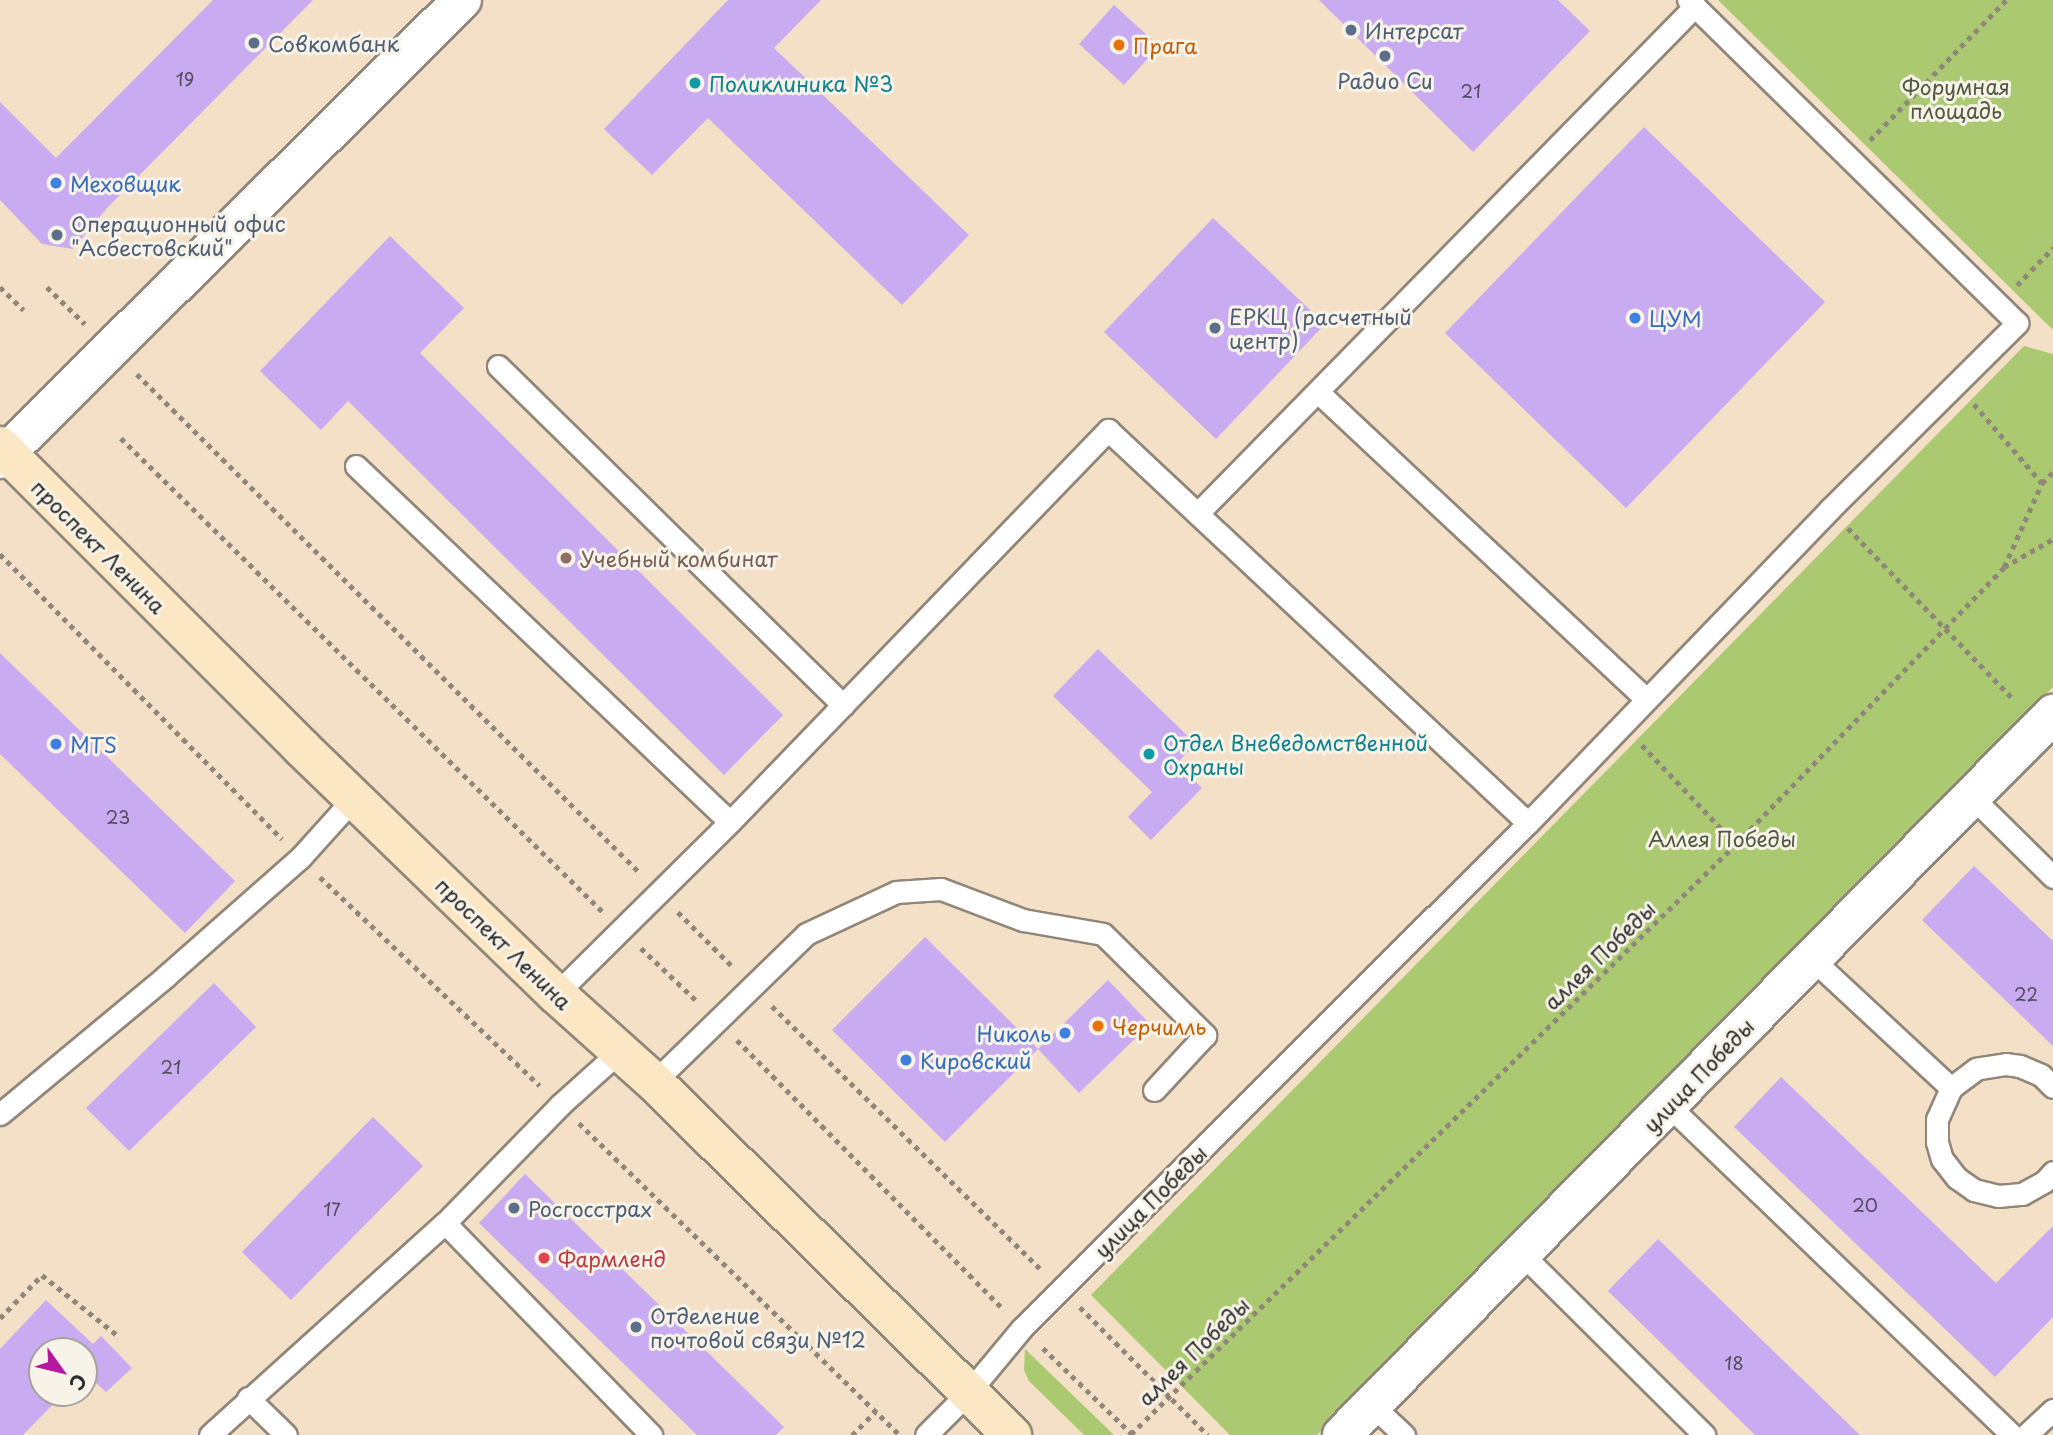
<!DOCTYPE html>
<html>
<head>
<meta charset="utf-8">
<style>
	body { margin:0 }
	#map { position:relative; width:2053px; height:1435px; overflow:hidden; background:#f4e0c7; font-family:"Playpen Sans",sans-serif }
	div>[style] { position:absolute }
	.green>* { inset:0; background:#aac971 }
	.building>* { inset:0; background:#c8abf0 }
	.path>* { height:4.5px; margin-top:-2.25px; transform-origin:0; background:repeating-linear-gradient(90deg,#908679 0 5px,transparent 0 10px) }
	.roads { filter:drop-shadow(2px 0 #908679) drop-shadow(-2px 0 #908679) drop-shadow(0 2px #908679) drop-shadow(0 -2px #908679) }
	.lane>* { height:21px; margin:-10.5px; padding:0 10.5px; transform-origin:10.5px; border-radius:10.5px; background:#fff }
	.street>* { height:38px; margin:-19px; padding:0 19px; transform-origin:19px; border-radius:19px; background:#fff }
	.secondary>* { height:38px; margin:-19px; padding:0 19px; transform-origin:19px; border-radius:19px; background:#fbe7c3 }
	.dots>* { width:19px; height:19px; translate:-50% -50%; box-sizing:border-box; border:4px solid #f7f3e8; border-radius:50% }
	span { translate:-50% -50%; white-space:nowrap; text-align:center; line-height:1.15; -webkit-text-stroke:6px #f7f3e8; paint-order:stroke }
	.number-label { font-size:18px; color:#524b5c }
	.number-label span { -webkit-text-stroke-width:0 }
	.service-label { font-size:21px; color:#4e5e75 }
	.left { translate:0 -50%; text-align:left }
	.food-label { font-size:21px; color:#c56008 }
	.culture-label { font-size:21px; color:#0d838f }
	.park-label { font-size:21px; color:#515a40 }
	.shop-label { font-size:21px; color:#366cbe }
	.right { translate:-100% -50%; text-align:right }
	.street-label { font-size:21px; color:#2b2b2b }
	.education-label { font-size:21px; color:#785e54 }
	.health-label { font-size:21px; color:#be3a42 }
	.north { position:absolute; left:28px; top:1337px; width:70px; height:70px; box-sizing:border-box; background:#f7f3e8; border:2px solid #a5a39c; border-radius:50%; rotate:124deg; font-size:19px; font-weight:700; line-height:28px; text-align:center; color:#2b2b2b }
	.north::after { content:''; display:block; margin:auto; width:24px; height:32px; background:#b5179e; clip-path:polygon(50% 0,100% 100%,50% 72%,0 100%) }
</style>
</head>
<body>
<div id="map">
	<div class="green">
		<i style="clip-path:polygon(1718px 0,2053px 0,2053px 330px)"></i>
		<i style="clip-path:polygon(2024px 346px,2053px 354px,2053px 687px,1317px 1435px,1230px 1435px,1091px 1295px)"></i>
		<i style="clip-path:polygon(1025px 1349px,1114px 1435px,1084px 1435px,1029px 1381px,1024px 1370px)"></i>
	</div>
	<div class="building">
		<i style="clip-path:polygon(213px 0,313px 0,107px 208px,73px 249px,42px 244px,0 200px,0 102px,56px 158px)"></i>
		<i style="clip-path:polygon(728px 0,821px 0,774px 48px,969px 235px,902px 305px,708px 118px,652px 175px,604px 129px)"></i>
		<i style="clip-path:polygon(1319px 0,1558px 0,1590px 31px,1473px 152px)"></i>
		<i style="clip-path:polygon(1114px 5px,1159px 46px,1124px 85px,1079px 44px)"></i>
		<i style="clip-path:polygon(1644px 127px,1825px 302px,1626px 508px,1445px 333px)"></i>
		<i style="clip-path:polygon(1213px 218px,1325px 324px,1216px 439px,1104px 332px)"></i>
		<i style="clip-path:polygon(390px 236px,464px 308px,420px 353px,783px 715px,724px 775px,348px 401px,321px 430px,260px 371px)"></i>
		<i style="clip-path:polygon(1098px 649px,1196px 744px,1177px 763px,1202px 788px,1151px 840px,1128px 817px,1152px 792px,1053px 696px)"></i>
		<i style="clip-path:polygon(0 653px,235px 881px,185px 933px,0 754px)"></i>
		<i style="clip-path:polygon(1974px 866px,2053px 941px,2053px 1046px,1922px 920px)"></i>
		<i style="clip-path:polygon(925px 937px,1038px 1049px,945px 1142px,832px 1030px)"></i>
		<i style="clip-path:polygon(1108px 980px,1150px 1024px,1079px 1093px,1038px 1049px)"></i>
		<i style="clip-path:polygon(214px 983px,256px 1027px,129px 1151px,86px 1108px)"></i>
		<i style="clip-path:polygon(1781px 1077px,1996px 1283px,2053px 1226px,2053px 1317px,1995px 1377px,1734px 1127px)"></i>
		<i style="clip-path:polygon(373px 1117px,423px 1166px,291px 1300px,242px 1252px)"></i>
		<i style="clip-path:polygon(525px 1174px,784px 1427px,776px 1435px,697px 1435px,479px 1223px)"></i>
		<i style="clip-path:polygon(1658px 1239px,1860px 1435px,1755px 1435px,1608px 1291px)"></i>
		<i style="clip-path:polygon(46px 1300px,93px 1344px,101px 1336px,132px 1368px,106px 1392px,84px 1372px,84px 1351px,42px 1351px,42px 1393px,64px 1393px,23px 1435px,0 1435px,0 1349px)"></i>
	</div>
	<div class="path">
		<i style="left:1870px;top:140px;width:195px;rotate:-45.8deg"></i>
		<i style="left:2017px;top:285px;width:52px;rotate:-45.8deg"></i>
		<i style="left:0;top:287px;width:33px;rotate:44deg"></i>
		<i style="left:47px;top:287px;width:53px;rotate:44.2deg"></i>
		<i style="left:137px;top:374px;width:709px;rotate:44.77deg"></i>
		<i style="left:1974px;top:404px;width:104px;rotate:49.3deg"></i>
		<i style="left:121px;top:438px;width:675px;rotate:44.52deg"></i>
		<i style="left:1848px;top:528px;width:239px;rotate:46deg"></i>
		<i style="left:0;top:554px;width:401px;rotate:45.3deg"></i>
		<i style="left:2004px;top:567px;width:56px;rotate:-29.7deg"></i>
		<i style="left:1642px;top:745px;width:137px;rotate:46.5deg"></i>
		<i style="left:320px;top:877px;width:303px;rotate:43.5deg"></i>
		<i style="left:678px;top:912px;width:79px;rotate:45deg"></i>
		<i style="left:641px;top:948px;width:79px;rotate:43.5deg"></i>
		<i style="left:772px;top:1006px;width:376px;rotate:44.4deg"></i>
		<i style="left:737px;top:1040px;width:380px;rotate:45.3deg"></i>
		<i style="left:579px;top:1123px;width:446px;rotate:44.2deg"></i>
		<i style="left:1080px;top:1307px;width:181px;rotate:45deg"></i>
		<i style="left:0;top:1318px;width:60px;rotate:-45.7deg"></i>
		<i style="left:42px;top:1275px;width:95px;rotate:38.6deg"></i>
		<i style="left:1043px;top:1348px;width:125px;rotate:44deg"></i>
		<i style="left:1131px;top:1434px;width:845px;rotate:-44.28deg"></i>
		<i style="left:1736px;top:844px;width:385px;rotate:-45.9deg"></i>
		<i style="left:2004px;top:567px;width:92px;rotate:-65.7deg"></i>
		<i style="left:2042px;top:483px;width:16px;rotate:-45deg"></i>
		<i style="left:852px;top:1435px;width:33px;rotate:-45deg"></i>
	</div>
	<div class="roads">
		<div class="lane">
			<i style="left:498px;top:366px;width:484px;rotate:44.5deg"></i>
			<i style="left:1318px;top:392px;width:449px;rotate:43.1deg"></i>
			<i style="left:356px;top:466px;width:516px;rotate:43.59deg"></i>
			<i style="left:1198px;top:513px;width:710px;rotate:-45.57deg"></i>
			<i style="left:1972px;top:797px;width:114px;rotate:44.6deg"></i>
			<i style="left:1810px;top:957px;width:192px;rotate:42.9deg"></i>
			<i style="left:556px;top:994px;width:245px;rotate:-44.7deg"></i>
			<i style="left:730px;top:822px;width:545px;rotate:-46.04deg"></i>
			<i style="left:1108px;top:430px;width:575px;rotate:43.1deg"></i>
			<i style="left:654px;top:1082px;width:212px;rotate:-44.2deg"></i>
			<i style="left:806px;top:934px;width:99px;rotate:-25deg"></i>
			<i style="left:896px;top:892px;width:45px;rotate:-3.8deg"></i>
			<i style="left:941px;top:889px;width:88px;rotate:20.7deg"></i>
			<i style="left:1023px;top:920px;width:81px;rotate:9.9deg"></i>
			<i style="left:1103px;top:934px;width:144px;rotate:44.7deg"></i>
			<i style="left:1205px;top:1035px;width:75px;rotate:132.8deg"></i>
			<i style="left:2053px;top:1087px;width:17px;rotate:-135deg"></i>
			<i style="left:2041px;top:1075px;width:23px;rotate:-157deg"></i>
			<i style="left:2020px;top:1066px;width:14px;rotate:-172deg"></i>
			<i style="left:2006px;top:1064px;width:30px;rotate:171deg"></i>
			<i style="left:1976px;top:1069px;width:31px;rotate:143deg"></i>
			<i style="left:1951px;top:1088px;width:34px;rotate:114deg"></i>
			<i style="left:1937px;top:1119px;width:23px;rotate:90deg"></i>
			<i style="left:1937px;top:1142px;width:18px;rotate:74deg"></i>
			<i style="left:1942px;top:1159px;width:24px;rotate:52deg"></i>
			<i style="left:1957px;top:1178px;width:21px;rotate:35deg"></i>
			<i style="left:1974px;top:1190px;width:25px;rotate:14deg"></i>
			<i style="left:1998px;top:1196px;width:24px;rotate:-5deg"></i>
			<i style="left:2022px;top:1194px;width:26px;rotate:-29deg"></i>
			<i style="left:2045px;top:1181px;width:12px;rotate:-48deg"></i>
			<i style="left:1669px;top:1106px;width:475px;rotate:43.8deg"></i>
			<i style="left:0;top:1114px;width:216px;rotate:-39.7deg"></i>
			<i style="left:166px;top:976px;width:179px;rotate:-41.4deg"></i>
			<i style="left:300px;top:858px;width:81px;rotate:-48deg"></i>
			<i style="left:445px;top:1223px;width:296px;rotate:45.8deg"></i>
			<i style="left:1522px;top:1254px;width:257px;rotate:44.8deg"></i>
			<i style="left:248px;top:1398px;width:53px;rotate:44.2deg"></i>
			<i style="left:1372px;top:1405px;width:44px;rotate:43.2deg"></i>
			<i style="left:210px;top:1435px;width:316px;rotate:-42.1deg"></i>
			<i style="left:445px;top:1223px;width:165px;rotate:-45.7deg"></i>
			<i style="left:560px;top:1105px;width:81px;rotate:-42deg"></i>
			<i style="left:926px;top:1435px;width:59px;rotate:-45deg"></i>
			<i style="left:968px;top:1393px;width:85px;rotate:-50.3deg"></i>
			<i style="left:1022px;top:1328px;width:715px;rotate:-44.94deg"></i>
			<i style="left:1528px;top:823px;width:436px;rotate:-46.1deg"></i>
			<i style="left:1830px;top:509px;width:264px;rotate:-44.8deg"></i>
			<i style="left:2017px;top:323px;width:461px;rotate:-135.5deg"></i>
			<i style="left:2026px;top:1435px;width:37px;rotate:-43deg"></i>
		</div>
		<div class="street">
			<i style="left:0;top:459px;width:651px;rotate:-44.81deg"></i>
			<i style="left:1342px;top:1435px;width:1013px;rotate:-45.4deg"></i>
		</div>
		<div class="secondary">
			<i style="left:0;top:446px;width:427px;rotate:45deg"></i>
			<i style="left:302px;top:748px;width:354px;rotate:44.1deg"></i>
			<i style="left:556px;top:994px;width:132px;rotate:41.9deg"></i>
			<i style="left:654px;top:1082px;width:503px;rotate:44.6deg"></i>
		</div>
	</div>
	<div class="dots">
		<i style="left:1351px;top:30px;background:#5c6f8a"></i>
		<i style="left:254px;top:43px;background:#5c6f8a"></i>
		<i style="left:1119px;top:45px;background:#e8710a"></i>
		<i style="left:1385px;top:56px;background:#5c6f8a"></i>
		<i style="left:695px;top:83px;background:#0f9aa8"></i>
		<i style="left:56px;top:183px;background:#3f7fe0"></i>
		<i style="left:57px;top:235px;background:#5c6f8a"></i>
		<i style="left:1635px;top:318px;background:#3f7fe0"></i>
		<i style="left:1215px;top:328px;background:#5c6f8a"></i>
		<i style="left:566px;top:558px;background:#8d6e63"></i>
		<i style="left:56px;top:744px;background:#3f7fe0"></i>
		<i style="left:1149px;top:754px;background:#0f9aa8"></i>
		<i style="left:1098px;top:1026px;background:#e8710a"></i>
		<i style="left:1065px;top:1033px;background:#3f7fe0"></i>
		<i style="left:906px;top:1060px;background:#3f7fe0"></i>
		<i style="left:514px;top:1208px;background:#5c6f8a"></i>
		<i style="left:544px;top:1258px;background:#e0444e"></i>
		<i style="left:636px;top:1327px;background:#5c6f8a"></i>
	</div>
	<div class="number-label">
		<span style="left:185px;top:79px">19</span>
		<span style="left:1471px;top:91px">21</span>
		<span style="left:118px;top:817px">23</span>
		<span style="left:2026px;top:994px">22</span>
		<span style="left:171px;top:1067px">21</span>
		<span style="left:1865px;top:1205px">20</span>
		<span style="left:332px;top:1209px">17</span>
		<span style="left:1734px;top:1363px">18</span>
	</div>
	<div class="service-label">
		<span class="left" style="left:1365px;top:30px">Интерсат</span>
		<span class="left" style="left:268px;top:43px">Совкомбанк</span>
		<span style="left:1385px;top:80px">Радио Си</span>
		<span class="left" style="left:71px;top:235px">Операционный офис<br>"Асбестовский"</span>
		<span class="left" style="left:1229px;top:328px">ЕРКЦ (расчетный<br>центр)</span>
		<span class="left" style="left:528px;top:1208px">Росгосстрах</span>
		<span class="left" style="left:650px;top:1327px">Отделение<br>почтовой связи №12</span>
	</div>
	<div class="food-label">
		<span class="left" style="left:1133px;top:45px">Прага</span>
		<span class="left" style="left:1112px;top:1026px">Черчилль</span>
	</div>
	<div class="culture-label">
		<span class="left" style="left:709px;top:83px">Поликлиника №3</span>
		<span class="left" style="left:1163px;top:754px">Отдел Вневедомственной<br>Охраны</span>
	</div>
	<div class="park-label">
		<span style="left:1956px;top:98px">Форумная<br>площадь</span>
		<span style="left:1722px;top:838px">Аллея Победы</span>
	</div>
	<div class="shop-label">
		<span class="left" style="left:70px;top:183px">Меховщик</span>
		<span class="left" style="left:1649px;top:318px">ЦУМ</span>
		<span class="left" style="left:70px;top:744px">MTS</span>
		<span class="right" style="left:1051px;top:1033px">Николь</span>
		<span class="left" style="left:920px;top:1060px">Кировский</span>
	</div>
	<div class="street-label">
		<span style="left:99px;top:546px;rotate:45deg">проспект Ленина</span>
		<span style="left:504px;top:943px;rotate:44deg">проспект Ленина</span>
		<span style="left:1599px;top:955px;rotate:-44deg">аллея Победы</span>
		<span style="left:1698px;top:1075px;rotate:-46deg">улица Победы</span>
		<span style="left:1150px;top:1201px;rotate:-45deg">улица Победы</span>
		<span style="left:1193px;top:1351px;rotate:-44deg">аллея Победы</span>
	</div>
	<div class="education-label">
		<span class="left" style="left:580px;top:558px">Учебный комбинат</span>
	</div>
	<div class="health-label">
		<span class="left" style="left:558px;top:1258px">Фармленд</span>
	</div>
	<div class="north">С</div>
</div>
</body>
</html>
